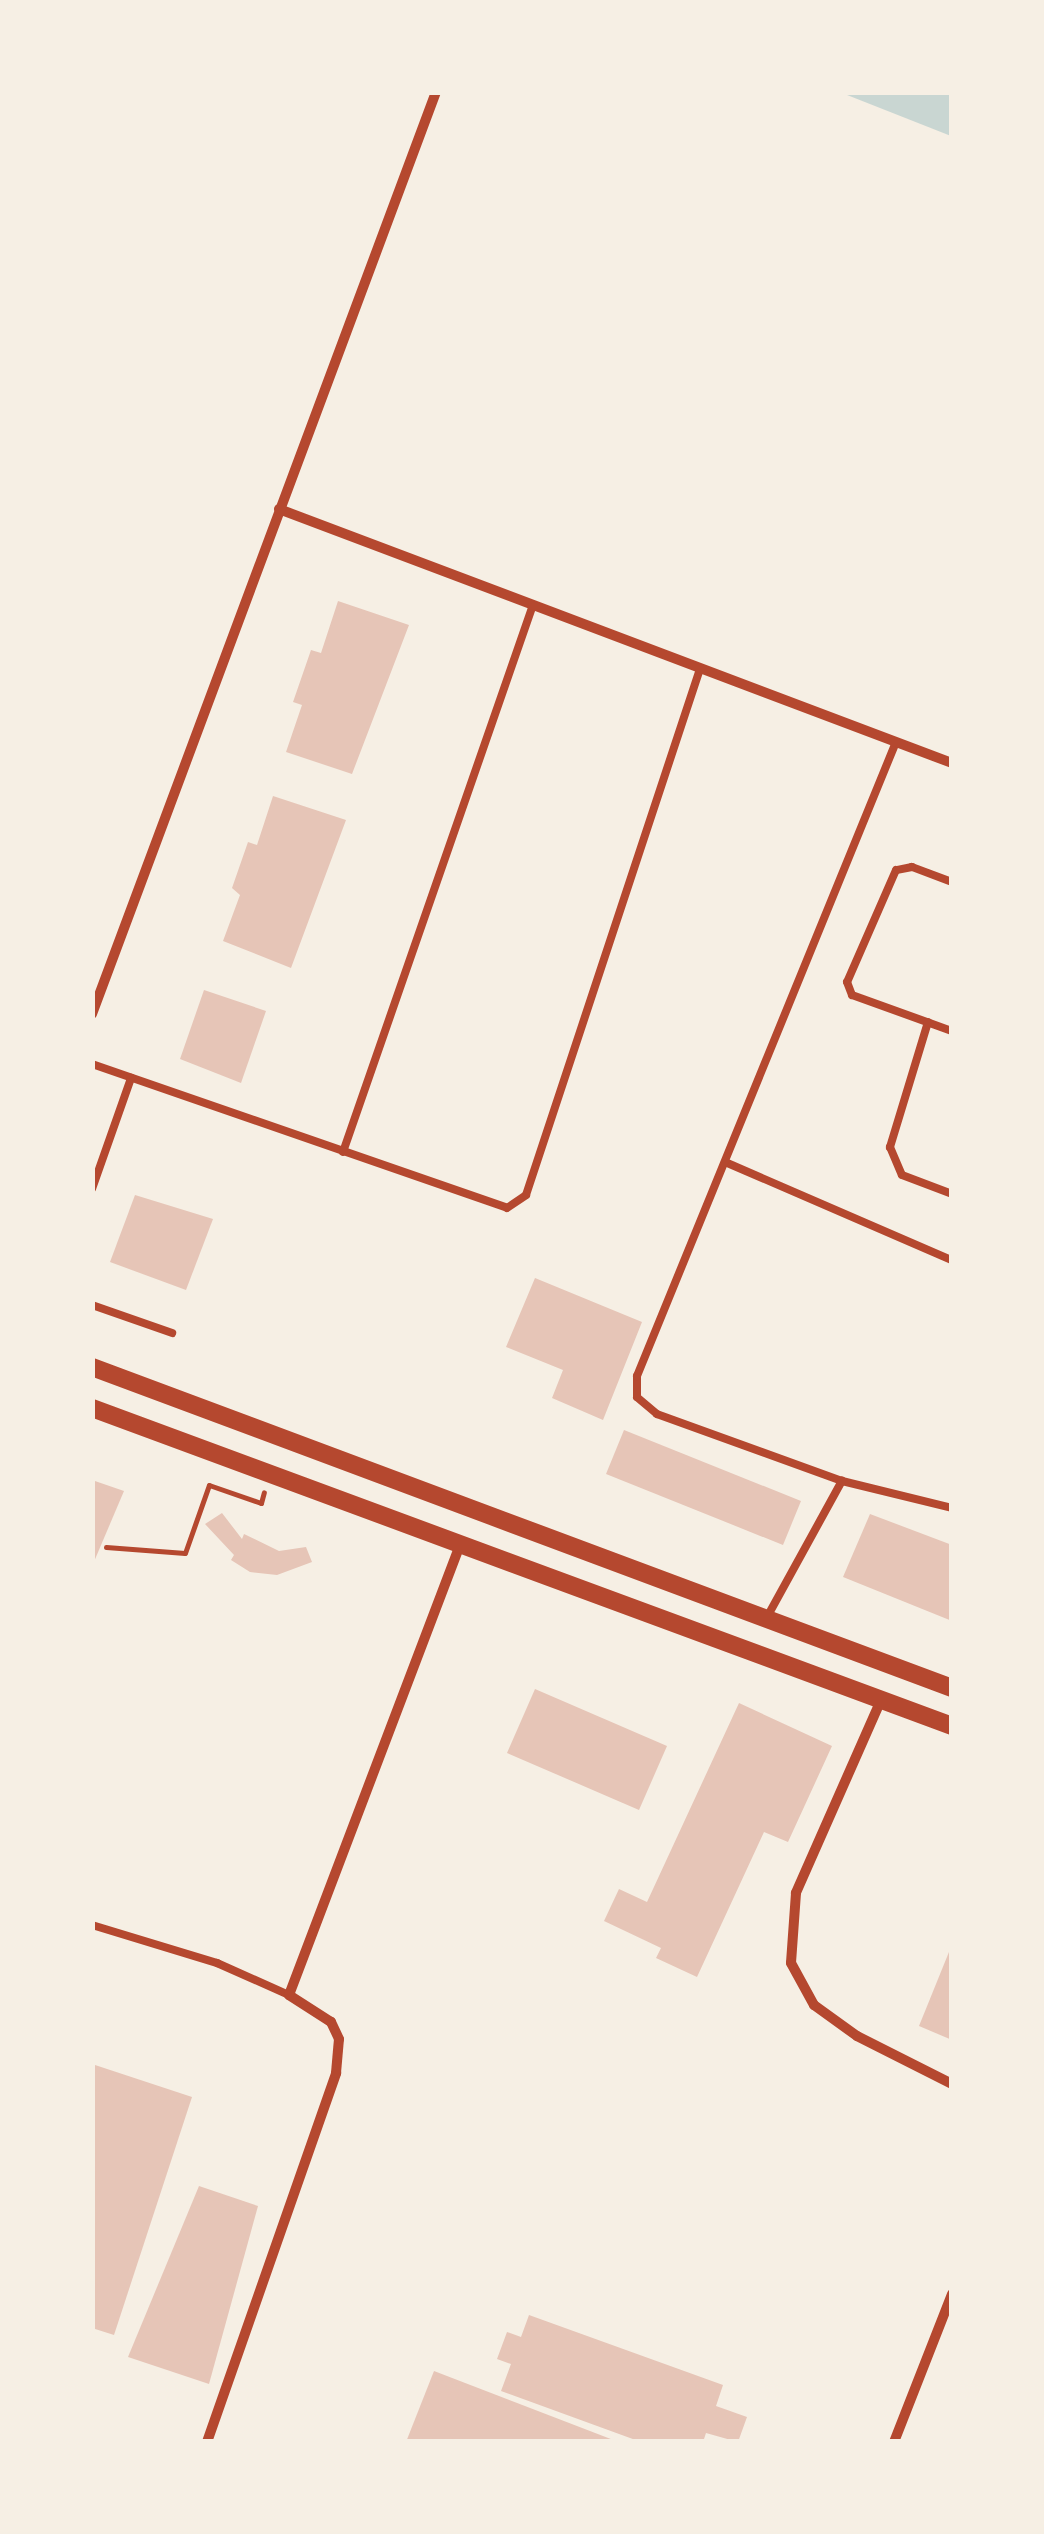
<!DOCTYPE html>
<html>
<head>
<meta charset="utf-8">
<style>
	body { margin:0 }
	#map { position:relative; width:1044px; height:2534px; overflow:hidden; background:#f6efe4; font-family:Helvetica,sans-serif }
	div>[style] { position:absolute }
	.water>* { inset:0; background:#c9d6d2 }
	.building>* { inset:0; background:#e6c5b7 }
	.path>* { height:5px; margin:-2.5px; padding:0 2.5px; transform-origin:2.5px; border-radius:2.5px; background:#b5482f }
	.service>* { height:8px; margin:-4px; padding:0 4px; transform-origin:4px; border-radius:4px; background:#b5482f }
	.minor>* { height:10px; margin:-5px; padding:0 5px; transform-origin:5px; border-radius:5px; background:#b5482f }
	.tertiary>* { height:18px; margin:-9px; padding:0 9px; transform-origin:9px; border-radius:9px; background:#b5482f }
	span { translate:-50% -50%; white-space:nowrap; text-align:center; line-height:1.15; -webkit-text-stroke:8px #f6efe4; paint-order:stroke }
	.frame { position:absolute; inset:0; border:95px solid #f6efe4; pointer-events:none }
</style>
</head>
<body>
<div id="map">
	<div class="water">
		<i style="clip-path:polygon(842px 93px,951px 93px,951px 136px)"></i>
	</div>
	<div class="building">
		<i style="clip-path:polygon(338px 601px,409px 625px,352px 774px,286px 752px,302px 705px,293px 702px,311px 650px,321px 653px)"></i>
		<i style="clip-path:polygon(273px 796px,346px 820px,291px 968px,223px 941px,240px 895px,232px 888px,248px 842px,257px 845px)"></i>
		<i style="clip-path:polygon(204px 990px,266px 1011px,241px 1083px,180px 1059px)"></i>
		<i style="clip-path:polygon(135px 1195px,213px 1219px,186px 1290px,110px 1262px)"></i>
		<i style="clip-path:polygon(535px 1278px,642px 1322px,603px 1420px,552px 1398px,563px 1370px,506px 1347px)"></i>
		<i style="clip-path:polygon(624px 1430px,801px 1501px,783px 1545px,606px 1474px)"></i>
		<i style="clip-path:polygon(92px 1480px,124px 1491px,93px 1564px,92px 1564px)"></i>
		<i style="clip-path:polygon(222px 1513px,242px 1539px,244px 1534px,279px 1551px,306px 1547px,312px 1562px,277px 1575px,250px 1572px,231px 1560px,234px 1555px,205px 1524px)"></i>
		<i style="clip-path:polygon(870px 1514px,952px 1545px,952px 1621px,843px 1577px)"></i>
		<i style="clip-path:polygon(535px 1689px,667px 1746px,639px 1810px,507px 1753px)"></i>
		<i style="clip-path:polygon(739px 1703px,832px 1746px,788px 1842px,764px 1832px,697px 1977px,656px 1958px,661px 1948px,604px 1921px,619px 1889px,647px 1902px)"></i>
		<i style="clip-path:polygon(951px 1947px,952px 1947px,952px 2040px,919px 2026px)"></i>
		<i style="clip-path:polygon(92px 2064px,192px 2097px,114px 2335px,92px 2328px)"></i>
		<i style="clip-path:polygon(199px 2186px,258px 2206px,209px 2384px,128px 2357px)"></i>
		<i style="clip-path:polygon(529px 2315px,723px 2385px,716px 2406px,747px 2417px,738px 2442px,706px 2433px,703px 2442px,641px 2442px,501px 2391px,511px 2364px,497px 2359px,507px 2332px,521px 2337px)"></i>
		<i style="clip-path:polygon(434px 2371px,616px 2441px,616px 2442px,406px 2442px)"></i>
	</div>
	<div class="path">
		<i style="left:106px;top:1547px;width:79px;rotate:4.3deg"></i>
		<i style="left:185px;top:1553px;width:72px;rotate:-70.6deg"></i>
		<i style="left:209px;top:1485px;width:55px;rotate:19.1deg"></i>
		<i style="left:261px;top:1503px;width:11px;rotate:-75deg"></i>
	</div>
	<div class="service">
		<i style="left:952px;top:882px;width:43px;rotate:-159.4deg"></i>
		<i style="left:912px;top:867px;width:16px;rotate:169deg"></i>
		<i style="left:896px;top:870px;width:122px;rotate:113.6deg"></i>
		<i style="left:847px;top:982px;width:14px;rotate:69deg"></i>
		<i style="left:852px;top:995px;width:106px;rotate:19.8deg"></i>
		<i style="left:928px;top:1022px;width:131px;rotate:106.9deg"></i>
		<i style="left:890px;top:1147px;width:30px;rotate:67deg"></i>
		<i style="left:902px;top:1175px;width:53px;rotate:20.8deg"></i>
		<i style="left:92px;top:1064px;width:439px;rotate:19.1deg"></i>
		<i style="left:507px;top:1208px;width:23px;rotate:-34deg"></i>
		<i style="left:526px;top:1195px;width:554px;rotate:-71.7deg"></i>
		<i style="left:343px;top:1152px;width:579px;rotate:-70.85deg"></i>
		<i style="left:725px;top:1162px;width:247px;rotate:23.4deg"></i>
		<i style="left:92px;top:1189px;width:118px;rotate:-70.6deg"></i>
		<i style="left:92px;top:1305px;width:85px;rotate:19.3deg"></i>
		<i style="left:842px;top:1481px;width:197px;rotate:-160.1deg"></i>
		<i style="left:657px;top:1414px;width:26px;rotate:-140deg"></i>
		<i style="left:637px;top:1397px;width:21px;rotate:-90deg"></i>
		<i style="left:637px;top:1376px;width:685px;rotate:-67.78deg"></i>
		<i style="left:766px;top:1619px;width:158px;rotate:-61.2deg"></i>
		<i style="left:842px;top:1481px;width:113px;rotate:13.8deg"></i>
		<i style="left:92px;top:1925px;width:131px;rotate:16.9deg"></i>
		<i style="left:217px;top:1963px;width:79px;rotate:24deg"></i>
	</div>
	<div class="minor">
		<i style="left:279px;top:509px;width:719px;rotate:20.68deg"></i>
		<i style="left:92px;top:1014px;width:984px;rotate:-69.54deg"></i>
		<i style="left:881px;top:1700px;width:211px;rotate:113.8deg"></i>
		<i style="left:796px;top:1893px;width:70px;rotate:94.1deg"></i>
		<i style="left:791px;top:1963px;width:48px;rotate:61.3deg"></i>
		<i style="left:814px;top:2005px;width:53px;rotate:35.8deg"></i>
		<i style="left:857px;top:2036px;width:106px;rotate:26.8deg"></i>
		<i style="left:207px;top:2442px;width:391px;rotate:-70.7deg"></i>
		<i style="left:336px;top:2073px;width:34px;rotate:-85deg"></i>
		<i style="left:339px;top:2039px;width:19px;rotate:-115deg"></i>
		<i style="left:331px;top:2022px;width:50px;rotate:-147.3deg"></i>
		<i style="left:289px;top:1995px;width:482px;rotate:-69.2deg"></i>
		<i style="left:894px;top:2442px;width:159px;rotate:-68.6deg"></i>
	</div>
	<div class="tertiary">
		<i style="left:92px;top:1367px;width:918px;rotate:20.47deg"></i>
		<i style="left:92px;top:1408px;width:917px;rotate:20.29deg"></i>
	</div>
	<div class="frame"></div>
</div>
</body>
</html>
